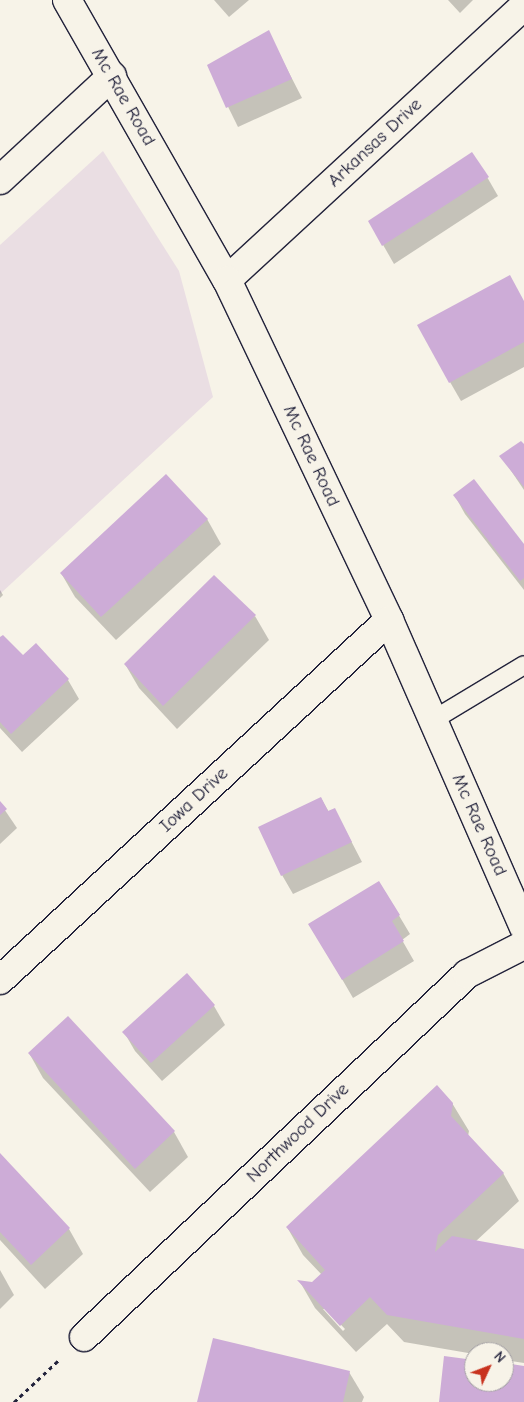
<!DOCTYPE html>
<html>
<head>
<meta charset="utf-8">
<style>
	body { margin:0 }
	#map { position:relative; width:524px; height:1402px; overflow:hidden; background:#f7f3e8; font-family:"Comic Neue",sans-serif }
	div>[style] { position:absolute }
	.built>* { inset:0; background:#eadee3 }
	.shadow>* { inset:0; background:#0003 }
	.building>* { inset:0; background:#cdacd7 }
	.path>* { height:3px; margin-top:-1.5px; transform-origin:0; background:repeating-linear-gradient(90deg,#22223b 0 4px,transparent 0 8px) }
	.roads { filter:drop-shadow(1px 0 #22223b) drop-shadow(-1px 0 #22223b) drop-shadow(0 1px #22223b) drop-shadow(0 -1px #22223b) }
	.service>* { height:18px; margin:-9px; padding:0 9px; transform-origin:9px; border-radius:9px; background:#f7f3e8 }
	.minor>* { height:28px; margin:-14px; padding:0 14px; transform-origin:14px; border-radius:14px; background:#f7f3e8 }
	.tertiary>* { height:28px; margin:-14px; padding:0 14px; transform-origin:14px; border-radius:14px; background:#f7f3e8 }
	span { translate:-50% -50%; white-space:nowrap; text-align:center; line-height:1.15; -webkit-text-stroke:4px #f7f3e8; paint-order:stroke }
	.street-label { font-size:19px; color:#22223b }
	.north { position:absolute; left:464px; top:1342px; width:50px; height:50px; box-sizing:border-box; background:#f7f3e8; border:1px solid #a29fa3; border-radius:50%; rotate:47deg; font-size:14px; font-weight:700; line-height:20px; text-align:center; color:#22223b }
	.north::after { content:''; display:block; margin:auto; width:18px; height:22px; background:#c8321e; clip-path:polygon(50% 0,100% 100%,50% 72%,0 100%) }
</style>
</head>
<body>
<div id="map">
	<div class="built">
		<i style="clip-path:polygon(103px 151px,179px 271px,213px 397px,0 594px,0 245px)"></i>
	</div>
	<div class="shadow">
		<i style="clip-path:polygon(214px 0,249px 0,229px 17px)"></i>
		<i style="clip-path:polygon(448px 0,473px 0,460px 13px)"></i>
		<i style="clip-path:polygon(268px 32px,302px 98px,238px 127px,208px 66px)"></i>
		<i style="clip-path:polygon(487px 177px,498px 196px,394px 264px,370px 222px)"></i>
		<i style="clip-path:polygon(524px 302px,524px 367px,461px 401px,450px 382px)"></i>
		<i style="clip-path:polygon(524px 446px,524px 490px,501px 456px)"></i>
		<i style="clip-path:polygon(455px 496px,524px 546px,524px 590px,465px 514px)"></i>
		<i style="clip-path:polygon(207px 519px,221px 544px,116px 640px,75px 597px,61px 573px)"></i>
		<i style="clip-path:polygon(0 590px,3px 595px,0 598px)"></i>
		<i style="clip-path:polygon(255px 616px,269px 640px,177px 729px,139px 688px,125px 664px)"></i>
		<i style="clip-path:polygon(0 639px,23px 657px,36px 645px,68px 680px,79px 699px,22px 752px,0 728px)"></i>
		<i style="clip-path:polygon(321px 798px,329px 812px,335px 810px,362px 862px,293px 894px,282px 875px)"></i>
		<i style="clip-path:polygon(0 803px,17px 828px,0 844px)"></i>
		<i style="clip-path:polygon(379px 882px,410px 934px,402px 940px,414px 961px,353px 998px,321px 943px)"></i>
		<i style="clip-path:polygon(187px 975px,214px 1006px,225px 1025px,162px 1081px,135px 1051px,124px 1032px)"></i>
		<i style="clip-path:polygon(67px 1018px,174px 1132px,188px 1157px,150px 1192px,43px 1078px,29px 1053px)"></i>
		<i style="clip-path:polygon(evenodd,452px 1103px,469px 1131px,468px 1136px,503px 1173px,519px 1201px,475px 1242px,524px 1250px,524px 1363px,504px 1360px,504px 1352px,474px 1352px,474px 1354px,404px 1342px,387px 1324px,356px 1352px,315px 1308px,300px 1282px,312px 1284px,322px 1275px,303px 1255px,287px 1227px,452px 1103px,323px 1309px,326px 1309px,345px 1329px,343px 1331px,323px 1309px)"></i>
		<i style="clip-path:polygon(0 1155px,69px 1229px,83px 1254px,45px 1289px,0 1240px)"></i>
		<i style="clip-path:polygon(0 1270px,14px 1295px,0 1309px)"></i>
		<i style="clip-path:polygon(349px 1372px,364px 1397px,362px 1402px,199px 1402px)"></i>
	</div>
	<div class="building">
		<i style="clip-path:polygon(269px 30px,292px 79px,226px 108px,207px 65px)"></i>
		<i style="clip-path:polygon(472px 152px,489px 177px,382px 246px,368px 221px)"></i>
		<i style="clip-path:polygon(510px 275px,524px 301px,524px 342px,449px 383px,417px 325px)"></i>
		<i style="clip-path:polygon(521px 441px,524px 444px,524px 487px,499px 456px)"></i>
		<i style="clip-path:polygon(166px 474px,208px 519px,101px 617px,60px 573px)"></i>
		<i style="clip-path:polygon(474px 479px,524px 544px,524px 578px,520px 581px,453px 495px)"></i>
		<i style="clip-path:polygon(214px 575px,256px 615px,163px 706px,124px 664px)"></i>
		<i style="clip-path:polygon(3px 635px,23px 655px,36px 643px,69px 679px,11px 734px,0 722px,0 637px)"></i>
		<i style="clip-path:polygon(321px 797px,328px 811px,335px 808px,352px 842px,281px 876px,258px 827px)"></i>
		<i style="clip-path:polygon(0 801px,7px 809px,0 815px)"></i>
		<i style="clip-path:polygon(379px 881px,400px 915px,392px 921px,404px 941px,342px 980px,308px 924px)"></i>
		<i style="clip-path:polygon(187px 973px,215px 1005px,151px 1063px,122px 1032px)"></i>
		<i style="clip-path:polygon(68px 1016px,175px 1131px,135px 1169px,28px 1053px)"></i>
		<i style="clip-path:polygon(437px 1085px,453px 1103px,451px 1116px,504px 1173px,438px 1235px,435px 1252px,452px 1236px,524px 1249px,524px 1339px,387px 1315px,370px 1297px,340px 1326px,297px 1280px,312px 1282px,325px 1270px,286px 1227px)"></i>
		<i style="clip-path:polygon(0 1153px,70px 1228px,31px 1265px,0 1232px)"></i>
		<i style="clip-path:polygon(213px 1338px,350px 1371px,343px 1402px,197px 1402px)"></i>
		<i style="clip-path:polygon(444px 1356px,474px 1360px,474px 1382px,504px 1382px,504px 1363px,524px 1366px,524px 1402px,439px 1402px)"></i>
	</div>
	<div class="path">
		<i style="left:14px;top:1402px;width:63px;rotate:-43.1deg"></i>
	</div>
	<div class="roads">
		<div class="service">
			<i style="left:433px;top:720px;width:106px;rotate:-31.1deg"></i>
		</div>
		<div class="minor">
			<i style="left:0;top:180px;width:153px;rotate:-42.9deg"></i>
			<i style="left:227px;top:280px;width:404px;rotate:-42.7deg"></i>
			<i style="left:0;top:980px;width:530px;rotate:-42.78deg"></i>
			<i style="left:84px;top:1337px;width:528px;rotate:-43.46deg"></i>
			<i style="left:467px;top:974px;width:64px;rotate:-27deg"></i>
		</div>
		<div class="tertiary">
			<i style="left:67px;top:0;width:322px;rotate:60.3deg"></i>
			<i style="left:227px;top:280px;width:377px;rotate:64.5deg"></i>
			<i style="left:389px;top:620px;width:335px;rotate:66.3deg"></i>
		</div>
	</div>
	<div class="street-label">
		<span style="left:123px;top:97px;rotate:60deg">Mc Rae Road</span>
		<span style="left:375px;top:143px;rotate:-43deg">Arkansas Drive</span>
		<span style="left:311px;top:456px;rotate:65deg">Mc Rae Road</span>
		<span style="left:194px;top:800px;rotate:-43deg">Iowa Drive</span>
		<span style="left:479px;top:825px;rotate:66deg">Mc Rae Road</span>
		<span style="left:298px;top:1133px;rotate:-44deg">Northwood Drive</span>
	</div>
	<div class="north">N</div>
</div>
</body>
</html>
